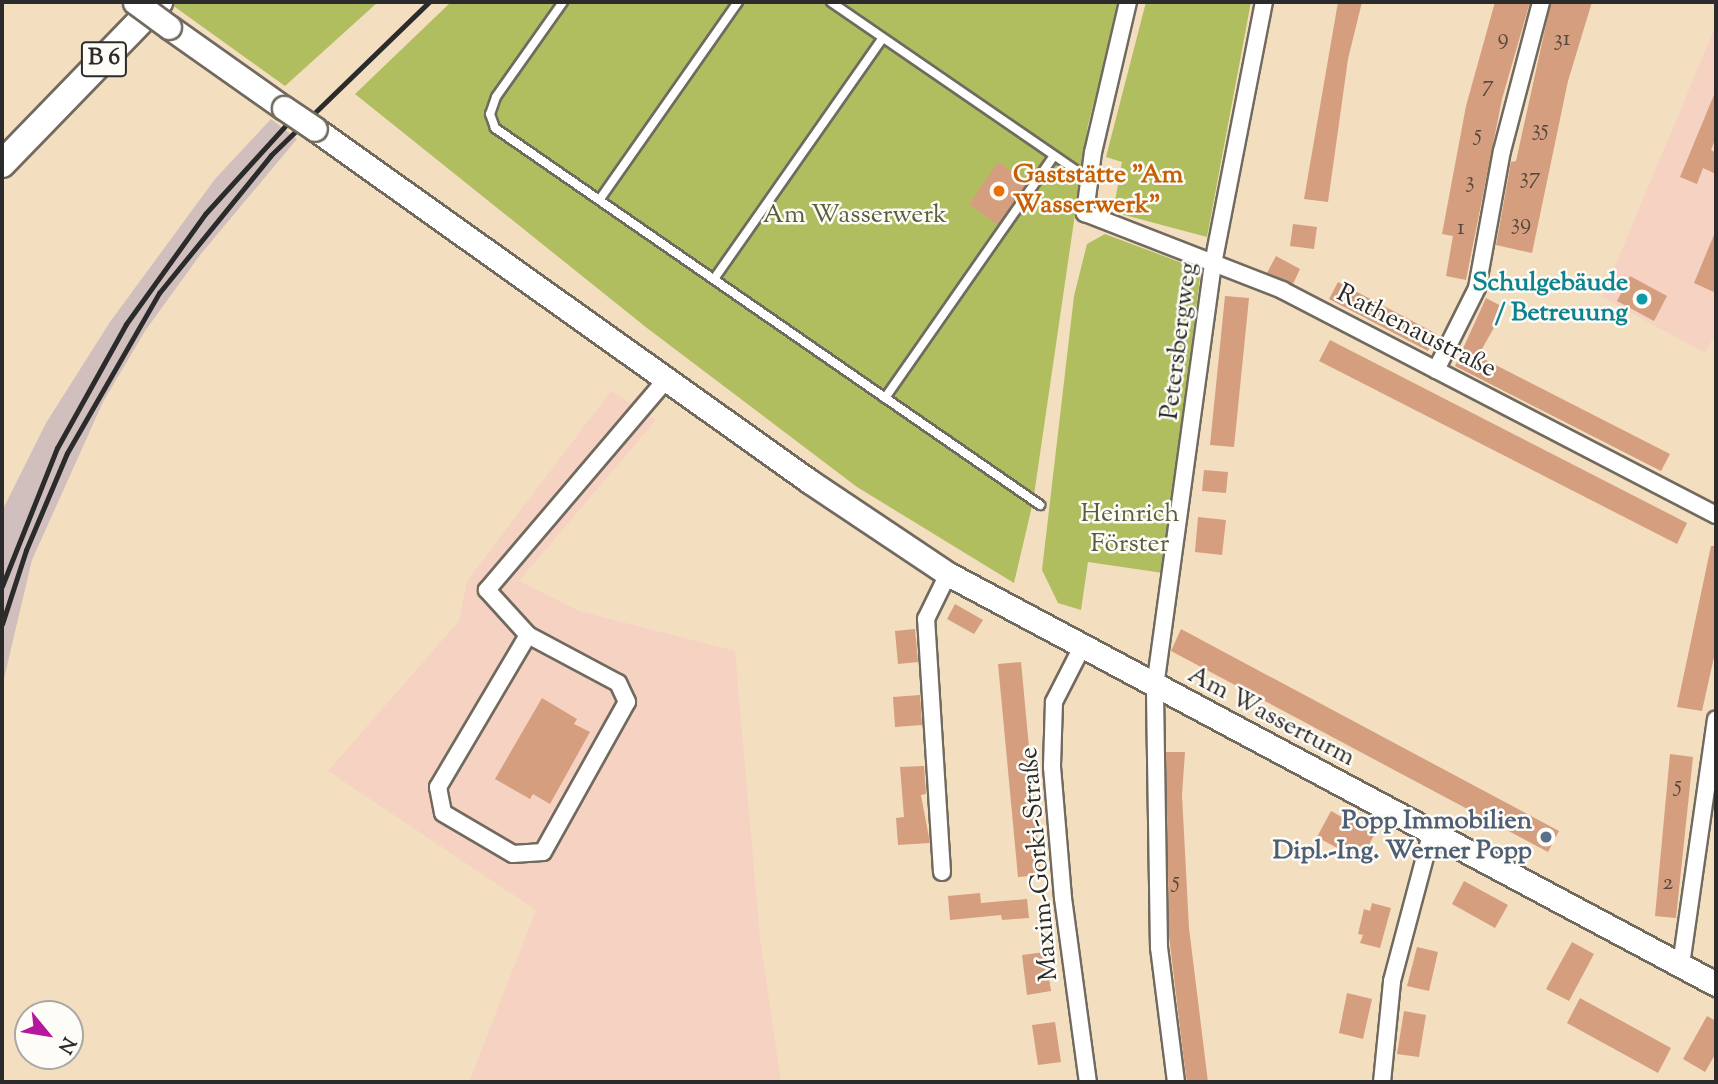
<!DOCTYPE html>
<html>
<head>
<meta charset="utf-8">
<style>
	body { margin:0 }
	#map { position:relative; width:1718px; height:1084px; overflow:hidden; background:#f4dec0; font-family:"Sorts Mill Goudy",serif }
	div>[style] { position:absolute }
	.built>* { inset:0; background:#f6d2c3 }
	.industrial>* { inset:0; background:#d1bfbd }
	.green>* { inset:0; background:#b1be60 }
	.building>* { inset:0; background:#d59e7e }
	.roads { filter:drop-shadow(2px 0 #716a5f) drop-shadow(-2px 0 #716a5f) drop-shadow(0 2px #716a5f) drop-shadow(0 -2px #716a5f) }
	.lane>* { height:8px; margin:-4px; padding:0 4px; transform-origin:4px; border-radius:4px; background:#fff }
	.street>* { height:16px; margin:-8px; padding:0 8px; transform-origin:8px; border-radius:8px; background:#fff }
	.secondary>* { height:23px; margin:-11.5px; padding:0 11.5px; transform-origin:11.5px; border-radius:11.5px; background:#fff }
	.primary>* { height:26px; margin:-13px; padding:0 13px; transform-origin:13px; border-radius:13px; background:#fff }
	.rail>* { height:5px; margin:-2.5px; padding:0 2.5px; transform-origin:2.5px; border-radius:2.5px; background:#2b2b2b }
	.bridges { filter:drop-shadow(2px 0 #716a5f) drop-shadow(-2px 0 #716a5f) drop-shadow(0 2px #716a5f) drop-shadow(0 -2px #716a5f) }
	.secondary-bridge>* { height:23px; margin:-11.5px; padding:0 11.5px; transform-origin:11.5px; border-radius:11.5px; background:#fff }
	.dots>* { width:19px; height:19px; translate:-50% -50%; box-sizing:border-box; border:4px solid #fdfcf7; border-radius:50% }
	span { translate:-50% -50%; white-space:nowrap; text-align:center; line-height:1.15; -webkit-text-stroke:5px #fdfcf7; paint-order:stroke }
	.number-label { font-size:23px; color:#564840 }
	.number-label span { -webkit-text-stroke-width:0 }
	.shield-label span { padding:2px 5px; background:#fdfcf7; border:2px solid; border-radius:5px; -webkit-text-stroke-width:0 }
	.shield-label { font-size:24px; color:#2b2b2b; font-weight:700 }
	.food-label { font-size:26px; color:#c56008; font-weight:700 }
	.left { translate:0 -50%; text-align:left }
	.park-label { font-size:26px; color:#5a5e3e }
	.culture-label { font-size:26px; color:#0d838f; font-weight:700 }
	.right { translate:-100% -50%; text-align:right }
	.street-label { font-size:26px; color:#2b2b2b }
	.service-label { font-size:26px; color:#4e5e75; font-weight:700 }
	.frame { position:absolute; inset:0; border:4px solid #2b2b2b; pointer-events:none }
	.north { position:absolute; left:14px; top:1000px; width:70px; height:70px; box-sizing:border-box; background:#fdfcf7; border:2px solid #a9a8a5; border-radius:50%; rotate:120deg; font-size:19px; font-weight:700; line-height:28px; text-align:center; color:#2b2b2b }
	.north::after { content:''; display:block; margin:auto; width:24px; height:32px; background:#b5179e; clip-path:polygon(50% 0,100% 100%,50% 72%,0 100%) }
</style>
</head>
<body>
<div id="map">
	<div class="built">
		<i style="clip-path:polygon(1716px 25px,1716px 333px,1705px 353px,1602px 297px)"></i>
		<i style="clip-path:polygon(611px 391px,656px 420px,519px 581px,579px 611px,735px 651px,760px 938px,781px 1082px,469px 1082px,536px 910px,328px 771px,459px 621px,467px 581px)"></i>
	</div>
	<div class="industrial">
		<i style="clip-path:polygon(271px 119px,297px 139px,200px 255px,145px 331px,103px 402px,32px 560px,2px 687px,3px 509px,46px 423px,110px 322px,215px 179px)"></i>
	</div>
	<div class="green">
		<i style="clip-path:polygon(168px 2px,378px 2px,285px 86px)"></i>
		<i style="clip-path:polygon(451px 2px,1120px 2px,1088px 125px,1033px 502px,1014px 583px,857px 487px,647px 328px,355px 94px)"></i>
		<i style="clip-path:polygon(1146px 2px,1251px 2px,1207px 237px,1113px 212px,1122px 162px,1106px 157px)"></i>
		<i style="clip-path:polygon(1105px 234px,1201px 270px,1163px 573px,1088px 562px,1081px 610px,1058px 603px,1042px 570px,1074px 296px,1087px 244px)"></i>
	</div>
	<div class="building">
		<i style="clip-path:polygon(1338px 2px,1362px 2px,1348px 59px,1328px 202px,1304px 199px)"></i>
		<i style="clip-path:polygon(1495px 2px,1530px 2px,1502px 99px,1466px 280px,1446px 276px,1453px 236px,1442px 234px,1466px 106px)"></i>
		<i style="clip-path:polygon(1551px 2px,1592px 2px,1568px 81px,1532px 253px,1496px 245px,1511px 162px,1516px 161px)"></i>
		<i style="clip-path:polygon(1716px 90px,1716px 137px,1711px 150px,1716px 153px,1716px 174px,1703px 168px,1697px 184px,1680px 177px)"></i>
		<i style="clip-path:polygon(998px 162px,1027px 182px,998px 225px,969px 204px)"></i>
		<i style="clip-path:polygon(1293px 224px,1317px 227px,1314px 249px,1290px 246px)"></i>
		<i style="clip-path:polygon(1716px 230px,1716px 293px,1694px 283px)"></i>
		<i style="clip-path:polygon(1276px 256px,1300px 269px,1293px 284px,1267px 273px)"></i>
		<i style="clip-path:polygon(1630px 276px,1667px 296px,1654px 321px,1617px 301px)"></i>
		<i style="clip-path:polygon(1338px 282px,1437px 334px,1428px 351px,1329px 299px)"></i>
		<i style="clip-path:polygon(1225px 296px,1249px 298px,1234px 447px,1210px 445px)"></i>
		<i style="clip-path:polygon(1486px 298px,1505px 308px,1478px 356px,1670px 454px,1661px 471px,1455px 366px)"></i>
		<i style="clip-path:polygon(1330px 340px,1687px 523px,1677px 544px,1319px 361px)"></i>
		<i style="clip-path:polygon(1204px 470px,1228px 472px,1226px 493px,1202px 491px)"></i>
		<i style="clip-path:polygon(1198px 517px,1226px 520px,1222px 555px,1195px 552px)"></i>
		<i style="clip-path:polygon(1711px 546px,1716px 546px,1716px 648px,1702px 711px,1677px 707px)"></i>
		<i style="clip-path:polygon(955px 604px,983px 620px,974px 634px,947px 619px)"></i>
		<i style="clip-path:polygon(915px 629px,918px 662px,898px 664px,895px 631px)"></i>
		<i style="clip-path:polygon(1181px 629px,1559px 831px,1548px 852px,1171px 651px)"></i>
		<i style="clip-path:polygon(1021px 662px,1041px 875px,1018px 877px,998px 664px)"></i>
		<i style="clip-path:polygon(920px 695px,922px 725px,895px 727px,893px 697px)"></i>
		<i style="clip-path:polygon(542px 698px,577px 719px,574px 724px,590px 732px,550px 804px,533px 794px,530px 799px,495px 779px)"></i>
		<i style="clip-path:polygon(1166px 752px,1185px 752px,1182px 795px,1189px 928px,1208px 1082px,1187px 1082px,1184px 1061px,1169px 936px)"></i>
		<i style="clip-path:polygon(1670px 754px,1693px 757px,1676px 918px,1655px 916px)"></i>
		<i style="clip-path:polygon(924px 766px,926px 794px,921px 795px,930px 843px,898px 845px,896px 818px,904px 817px,900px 767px)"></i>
		<i style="clip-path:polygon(1331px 811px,1374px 835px,1361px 861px,1317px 837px)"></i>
		<i style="clip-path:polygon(1464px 881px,1508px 905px,1495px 928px,1452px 904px)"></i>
		<i style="clip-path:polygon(980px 893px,981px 903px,1027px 899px,1029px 918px,1002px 920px,1001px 915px,950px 920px,948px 896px)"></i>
		<i style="clip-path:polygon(1372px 903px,1391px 908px,1380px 948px,1360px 943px,1363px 935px,1358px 934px,1364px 909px,1370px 911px)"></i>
		<i style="clip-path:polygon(1572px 942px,1594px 954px,1569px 1001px,1546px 989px)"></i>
		<i style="clip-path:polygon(1417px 947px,1438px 952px,1429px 991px,1407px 986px)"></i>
		<i style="clip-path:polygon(1045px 952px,1051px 991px,1027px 995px,1022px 955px)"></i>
		<i style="clip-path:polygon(1347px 993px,1372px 999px,1363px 1039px,1339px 1033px)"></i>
		<i style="clip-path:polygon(1580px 998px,1671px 1048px,1658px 1073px,1567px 1023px)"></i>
		<i style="clip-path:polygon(1404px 1011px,1426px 1015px,1419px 1057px,1397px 1054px)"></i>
		<i style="clip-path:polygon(1707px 1016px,1716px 1021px,1716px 1053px,1705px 1072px,1683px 1059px)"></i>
		<i style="clip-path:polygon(1055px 1022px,1061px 1062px,1038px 1065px,1032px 1025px)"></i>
	</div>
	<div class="roads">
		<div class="lane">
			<i style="left:563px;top:2px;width:116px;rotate:125.2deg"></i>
			<i style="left:496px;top:97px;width:18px;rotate:109deg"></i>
			<i style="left:490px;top:114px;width:15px;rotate:70deg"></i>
			<i style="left:495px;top:128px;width:663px;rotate:34.67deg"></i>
			<i style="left:831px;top:2px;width:313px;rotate:34.5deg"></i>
			<i style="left:600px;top:199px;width:241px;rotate:-55deg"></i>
			<i style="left:714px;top:279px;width:294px;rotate:-55deg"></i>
			<i style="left:885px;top:398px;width:294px;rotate:-55.1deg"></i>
		</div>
		<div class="street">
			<i style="left:1128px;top:2px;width:154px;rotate:103.1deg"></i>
			<i style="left:1093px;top:152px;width:62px;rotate:97.5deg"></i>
			<i style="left:1085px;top:213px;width:212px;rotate:21.3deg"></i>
			<i style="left:1282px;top:290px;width:489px;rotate:27.4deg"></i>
			<i style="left:1436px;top:370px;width:92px;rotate:-63.4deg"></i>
			<i style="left:1477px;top:288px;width:139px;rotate:-79.7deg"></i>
			<i style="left:1502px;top:151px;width:154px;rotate:-75.3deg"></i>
			<i style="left:528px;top:635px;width:177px;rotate:120.6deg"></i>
			<i style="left:438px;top:787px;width:26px;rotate:79deg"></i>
			<i style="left:443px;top:813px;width:81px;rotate:30.4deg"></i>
			<i style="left:513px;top:854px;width:30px;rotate:-4deg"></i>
			<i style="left:543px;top:852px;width:172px;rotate:-60.8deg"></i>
			<i style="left:627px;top:702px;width:21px;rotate:-115deg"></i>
			<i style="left:618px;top:683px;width:102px;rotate:-151.9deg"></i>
			<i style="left:528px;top:635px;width:61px;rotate:-132.3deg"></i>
			<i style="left:487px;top:590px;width:276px;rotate:-49.6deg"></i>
			<i style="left:1082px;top:647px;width:62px;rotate:117deg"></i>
			<i style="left:1054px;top:702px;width:65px;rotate:91.8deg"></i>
			<i style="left:1052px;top:767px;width:131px;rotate:85.2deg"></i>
			<i style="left:1063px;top:898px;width:186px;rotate:82.3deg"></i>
			<i style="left:942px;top:872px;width:254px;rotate:-93.6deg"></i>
			<i style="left:926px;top:619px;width:50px;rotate:-63.9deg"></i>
			<i style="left:1681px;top:965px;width:248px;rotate:-81.9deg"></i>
			<i style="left:1176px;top:1082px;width:135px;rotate:-97.2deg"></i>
			<i style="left:1159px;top:948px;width:261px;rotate:-90.9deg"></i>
			<i style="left:1155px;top:687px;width:427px;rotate:-82.2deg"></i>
			<i style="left:1213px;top:264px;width:267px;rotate:-79deg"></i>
			<i style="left:1382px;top:1082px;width:101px;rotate:-84.3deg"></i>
			<i style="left:1392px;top:981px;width:152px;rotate:-75.1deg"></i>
		</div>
		<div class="secondary">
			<i style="left:169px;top:27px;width:141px;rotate:35.2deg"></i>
			<i style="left:315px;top:129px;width:607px;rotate:35.47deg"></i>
			<i style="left:809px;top:481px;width:167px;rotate:33.8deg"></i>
			<i style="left:948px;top:574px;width:871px;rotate:28.1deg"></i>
		</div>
		<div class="primary">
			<i style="left:2px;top:164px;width:226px;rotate:-45.9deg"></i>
		</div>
	</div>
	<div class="rail">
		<i style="left:2px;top:586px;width:149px;rotate:-68.3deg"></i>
		<i style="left:57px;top:448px;width:142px;rotate:-60.9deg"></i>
		<i style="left:126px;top:324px;width:135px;rotate:-54.3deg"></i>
		<i style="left:205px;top:214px;width:137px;rotate:-47.7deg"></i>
		<i style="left:2px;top:624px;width:78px;rotate:-72deg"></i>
		<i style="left:26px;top:550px;width:105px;rotate:-67.1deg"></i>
		<i style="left:67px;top:453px;width:185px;rotate:-60.1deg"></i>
		<i style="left:159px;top:293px;width:178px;rotate:-50.9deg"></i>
		<i style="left:271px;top:155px;width:220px;rotate:-44.1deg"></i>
	</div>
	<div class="bridges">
		<div class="secondary-bridge">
			<i style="left:135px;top:2px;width:42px;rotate:36.3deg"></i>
			<i style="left:284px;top:108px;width:37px;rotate:34deg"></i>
		</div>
	</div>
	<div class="dots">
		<i style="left:999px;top:191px;background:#e8710a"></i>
		<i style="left:1642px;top:299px;background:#0f9aa8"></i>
		<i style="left:1546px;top:837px;background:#5c6f8a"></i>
	</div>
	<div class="number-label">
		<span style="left:1503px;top:39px">9</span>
		<span style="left:1562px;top:40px">31</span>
		<span style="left:1488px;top:86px">7</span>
		<span style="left:1540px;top:130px">35</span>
		<span style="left:1478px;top:135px">5</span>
		<span style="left:1530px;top:178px">37</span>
		<span style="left:1470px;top:182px">3</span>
		<span style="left:1521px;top:224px">39</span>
		<span style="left:1461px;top:229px">1</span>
		<span style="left:1678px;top:786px">5</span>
		<span style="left:1176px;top:882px">5</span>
		<span style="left:1668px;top:884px">2</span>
	</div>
	<div class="shield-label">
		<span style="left:104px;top:59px">B 6</span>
	</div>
	<div class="food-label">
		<span class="left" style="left:1013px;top:191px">Gaststätte "Am<br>Wasserwerk"</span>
	</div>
	<div class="park-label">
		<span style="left:855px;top:216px">Am Wasserwerk</span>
		<span style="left:1130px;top:530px">Heinrich<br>Förster</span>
	</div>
	<div class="culture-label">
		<span class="right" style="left:1628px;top:299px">Schulgebäude<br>/ Betreuung</span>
	</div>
	<div class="street-label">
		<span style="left:1416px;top:332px;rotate:27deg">Rathenaustraße</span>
		<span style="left:1180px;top:341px;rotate:-83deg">Petersbergweg</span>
		<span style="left:1271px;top:717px;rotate:28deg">Am Wasserturm</span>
		<span style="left:1040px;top:864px;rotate:-95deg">Maxim-Gorki-Straße</span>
	</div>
	<div class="service-label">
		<span class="right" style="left:1532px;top:837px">Popp Immobilien<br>Dipl.-Ing. Werner Popp</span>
	</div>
	<div class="frame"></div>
	<div class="north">N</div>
</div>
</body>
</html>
